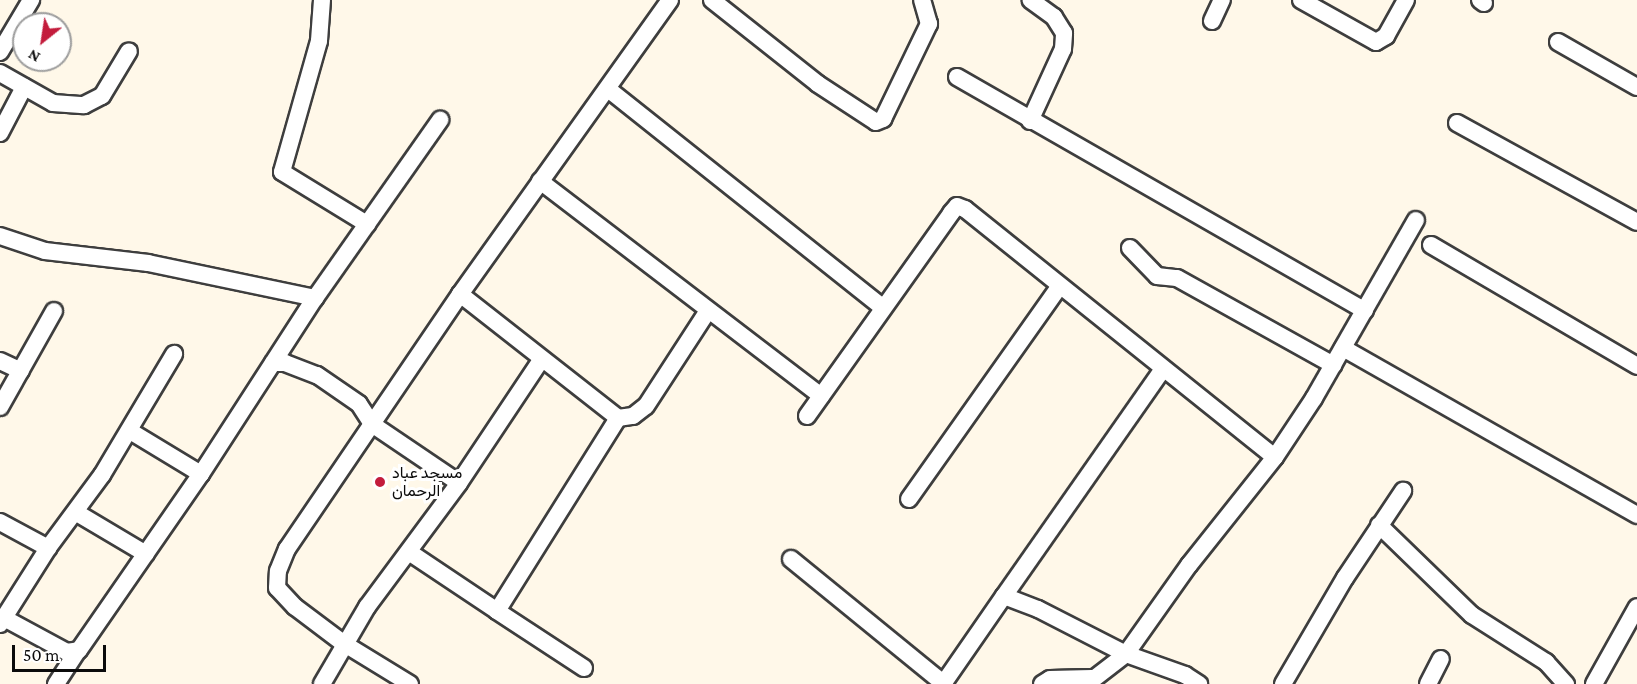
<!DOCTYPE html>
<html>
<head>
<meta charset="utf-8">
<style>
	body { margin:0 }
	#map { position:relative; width:1637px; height:684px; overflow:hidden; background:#fff8e9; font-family:"Crimson Pro",Vazirmatn,serif }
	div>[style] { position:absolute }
	.roads { filter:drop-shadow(2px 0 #3e3e3e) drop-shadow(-2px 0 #3e3e3e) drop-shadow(0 2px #3e3e3e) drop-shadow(0 -2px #3e3e3e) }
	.minor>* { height:16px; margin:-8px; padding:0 8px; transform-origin:8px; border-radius:8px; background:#fff }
	.dots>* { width:16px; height:16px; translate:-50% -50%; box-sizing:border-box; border:3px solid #fff; border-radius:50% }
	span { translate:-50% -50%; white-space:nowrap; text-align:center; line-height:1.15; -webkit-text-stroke:6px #fff; paint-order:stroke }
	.poi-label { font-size:16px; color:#0b0b0b }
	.left { translate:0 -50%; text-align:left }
	.north { position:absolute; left:12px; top:12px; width:60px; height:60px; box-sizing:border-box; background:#fff; border:2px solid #9d9d9d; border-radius:50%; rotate:210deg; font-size:16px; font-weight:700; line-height:24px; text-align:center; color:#0b0b0b }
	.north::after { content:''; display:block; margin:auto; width:21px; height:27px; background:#c31c3c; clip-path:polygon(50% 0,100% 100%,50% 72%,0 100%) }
	.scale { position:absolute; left:12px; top:645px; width:94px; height:27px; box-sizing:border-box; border:3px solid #0b0b0b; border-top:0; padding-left:8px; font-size:18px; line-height:21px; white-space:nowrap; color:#0b0b0b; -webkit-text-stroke:4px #fff; paint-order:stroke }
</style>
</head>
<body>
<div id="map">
	<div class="roads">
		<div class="minor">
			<i style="left:322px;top:0;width:41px;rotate:94.2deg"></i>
			<i style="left:319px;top:41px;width:136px;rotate:105.8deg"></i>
			<i style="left:282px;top:172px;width:100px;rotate:31.5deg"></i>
			<i style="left:670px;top:0;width:361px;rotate:125.5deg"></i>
			<i style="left:460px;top:294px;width:201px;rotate:38.1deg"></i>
			<i style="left:618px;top:418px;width:15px;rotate:-8deg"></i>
			<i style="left:633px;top:416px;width:16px;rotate:-38deg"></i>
			<i style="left:646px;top:406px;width:112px;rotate:-57deg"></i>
			<i style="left:712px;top:0;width:135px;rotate:38.4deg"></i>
			<i style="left:818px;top:84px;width:69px;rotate:33.2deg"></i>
			<i style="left:876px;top:122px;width:8px;rotate:-23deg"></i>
			<i style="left:883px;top:119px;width:106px;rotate:-64.2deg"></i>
			<i style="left:929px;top:24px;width:25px;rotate:-106deg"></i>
			<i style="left:1301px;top:0;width:86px;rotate:29.2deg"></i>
			<i style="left:1376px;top:42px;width:12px;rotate:-31deg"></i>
			<i style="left:1386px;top:36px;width:41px;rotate:-60.9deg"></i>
			<i style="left:1480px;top:0;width:5px;rotate:37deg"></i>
			<i style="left:1212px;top:21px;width:23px;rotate:-65deg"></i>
			<i style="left:1558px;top:42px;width:91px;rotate:29.7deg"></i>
			<i style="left:0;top:52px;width:61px;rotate:-59.2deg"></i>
			<i style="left:0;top:73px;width:61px;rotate:29.5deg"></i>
			<i style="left:53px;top:103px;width:31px;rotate:4deg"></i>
			<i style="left:84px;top:105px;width:20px;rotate:-27deg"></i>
			<i style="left:102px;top:96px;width:52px;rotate:-59deg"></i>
			<i style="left:957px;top:77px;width:470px;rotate:29.8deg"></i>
			<i style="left:608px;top:89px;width:350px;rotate:38.5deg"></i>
			<i style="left:1030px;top:121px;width:79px;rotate:-65.4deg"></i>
			<i style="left:1063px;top:49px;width:16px;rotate:-86deg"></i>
			<i style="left:1064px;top:33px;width:19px;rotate:-122deg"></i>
			<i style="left:1054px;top:17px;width:29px;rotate:-144deg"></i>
			<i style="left:1457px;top:123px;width:205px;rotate:28.8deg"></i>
			<i style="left:0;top:133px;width:52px;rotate:-62.4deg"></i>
			<i style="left:540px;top:181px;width:354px;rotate:37.4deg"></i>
			<i style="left:0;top:236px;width:47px;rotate:18.4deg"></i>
			<i style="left:45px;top:251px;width:104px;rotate:6.6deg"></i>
			<i style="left:148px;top:263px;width:171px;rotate:11.8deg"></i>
			<i style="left:1431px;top:245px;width:239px;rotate:30.4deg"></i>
			<i style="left:1130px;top:248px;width:39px;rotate:46deg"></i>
			<i style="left:1157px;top:276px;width:20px;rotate:6deg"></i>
			<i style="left:1177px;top:278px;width:179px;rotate:29.1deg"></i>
			<i style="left:1343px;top:348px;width:338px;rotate:29.6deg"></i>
			<i style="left:0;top:361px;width:23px;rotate:25deg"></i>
			<i style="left:273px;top:363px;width:12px"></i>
			<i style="left:285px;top:363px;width:34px;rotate:21deg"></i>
			<i style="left:317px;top:375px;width:51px;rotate:34.6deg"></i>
			<i style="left:359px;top:404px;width:24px;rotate:57deg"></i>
			<i style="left:372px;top:424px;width:105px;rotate:34.1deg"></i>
			<i style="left:0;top:407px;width:110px;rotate:-60.6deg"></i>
			<i style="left:807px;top:416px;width:249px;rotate:-54.6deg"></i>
			<i style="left:951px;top:213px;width:9px;rotate:-49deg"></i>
			<i style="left:957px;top:206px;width:9px;rotate:21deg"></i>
			<i style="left:965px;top:209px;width:397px;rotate:38.7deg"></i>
			<i style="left:1275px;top:457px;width:138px;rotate:128.5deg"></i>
			<i style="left:1189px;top:565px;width:109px;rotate:125.3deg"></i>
			<i style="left:1126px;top:654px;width:63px;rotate:19.6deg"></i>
			<i style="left:1185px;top:675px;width:17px;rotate:33deg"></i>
			<i style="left:130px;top:431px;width:83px;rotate:31.2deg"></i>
			<i style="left:1275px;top:457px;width:71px;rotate:-56.5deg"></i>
			<i style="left:1314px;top:398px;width:205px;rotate:-60.2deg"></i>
			<i style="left:909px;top:499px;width:261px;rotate:-54.7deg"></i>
			<i style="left:77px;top:513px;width:80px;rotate:30.7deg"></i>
			<i style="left:0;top:522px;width:55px;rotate:28.4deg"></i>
			<i style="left:1379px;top:525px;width:129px;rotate:44.1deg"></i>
			<i style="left:1472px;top:615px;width:88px;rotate:32.4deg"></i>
			<i style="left:1546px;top:662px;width:30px;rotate:48deg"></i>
			<i style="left:409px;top:552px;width:106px;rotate:33.8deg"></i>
			<i style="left:791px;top:559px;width:198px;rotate:39.2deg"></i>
			<i style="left:1004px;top:596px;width:276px;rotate:-55deg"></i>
			<i style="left:4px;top:618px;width:72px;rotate:28.4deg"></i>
			<i style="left:67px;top:652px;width:12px;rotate:-9deg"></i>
			<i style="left:79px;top:650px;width:214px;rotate:-55.3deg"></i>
			<i style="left:201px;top:474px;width:210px;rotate:-57.1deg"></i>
			<i style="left:315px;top:298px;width:218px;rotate:-54.9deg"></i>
			<i style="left:0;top:624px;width:90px;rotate:-57.7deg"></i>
			<i style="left:48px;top:548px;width:91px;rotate:-53.5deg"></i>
			<i style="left:102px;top:475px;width:141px;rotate:-59.2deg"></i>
			<i style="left:584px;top:668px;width:104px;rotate:-146.8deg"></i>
			<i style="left:497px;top:611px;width:228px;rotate:-57.9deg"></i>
			<i style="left:56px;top:684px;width:38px;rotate:-57deg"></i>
			<i style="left:322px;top:684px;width:89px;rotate:-59.7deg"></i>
			<i style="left:367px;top:607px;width:154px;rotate:-53.4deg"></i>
			<i style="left:459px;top:483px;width:148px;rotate:-56.3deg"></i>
			<i style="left:410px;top:684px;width:79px;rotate:-148.5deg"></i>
			<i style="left:343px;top:643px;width:60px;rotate:-143.1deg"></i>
			<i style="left:295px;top:607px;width:26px;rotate:-133deg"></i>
			<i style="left:277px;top:588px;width:17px;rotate:-87deg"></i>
			<i style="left:278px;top:571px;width:24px;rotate:-68deg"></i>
			<i style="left:287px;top:549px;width:308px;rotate:-55.8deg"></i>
			<i style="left:943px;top:684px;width:107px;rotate:-55.3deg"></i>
			<i style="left:1004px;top:596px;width:36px;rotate:21deg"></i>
			<i style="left:1038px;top:609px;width:99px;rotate:27.1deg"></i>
			<i style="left:1126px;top:654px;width:49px;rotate:142.4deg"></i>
			<i style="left:1042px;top:684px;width:9px;rotate:-32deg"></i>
			<i style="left:1050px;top:679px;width:42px;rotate:-1.4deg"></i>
			<i style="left:1283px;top:684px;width:123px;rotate:-59.7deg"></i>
			<i style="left:1345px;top:578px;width:105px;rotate:-56.3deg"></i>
			<i style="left:1428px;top:684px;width:28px;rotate:-63deg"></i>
			<i style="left:1594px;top:684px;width:88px;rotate:-60.8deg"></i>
		</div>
	</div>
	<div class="dots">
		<i style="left:380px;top:482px;background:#c31c3c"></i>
	</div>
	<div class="poi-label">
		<span class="left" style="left:392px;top:482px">مسجد عباد<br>الرحمان</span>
	</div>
	<div class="north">N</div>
	<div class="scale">50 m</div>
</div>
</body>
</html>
